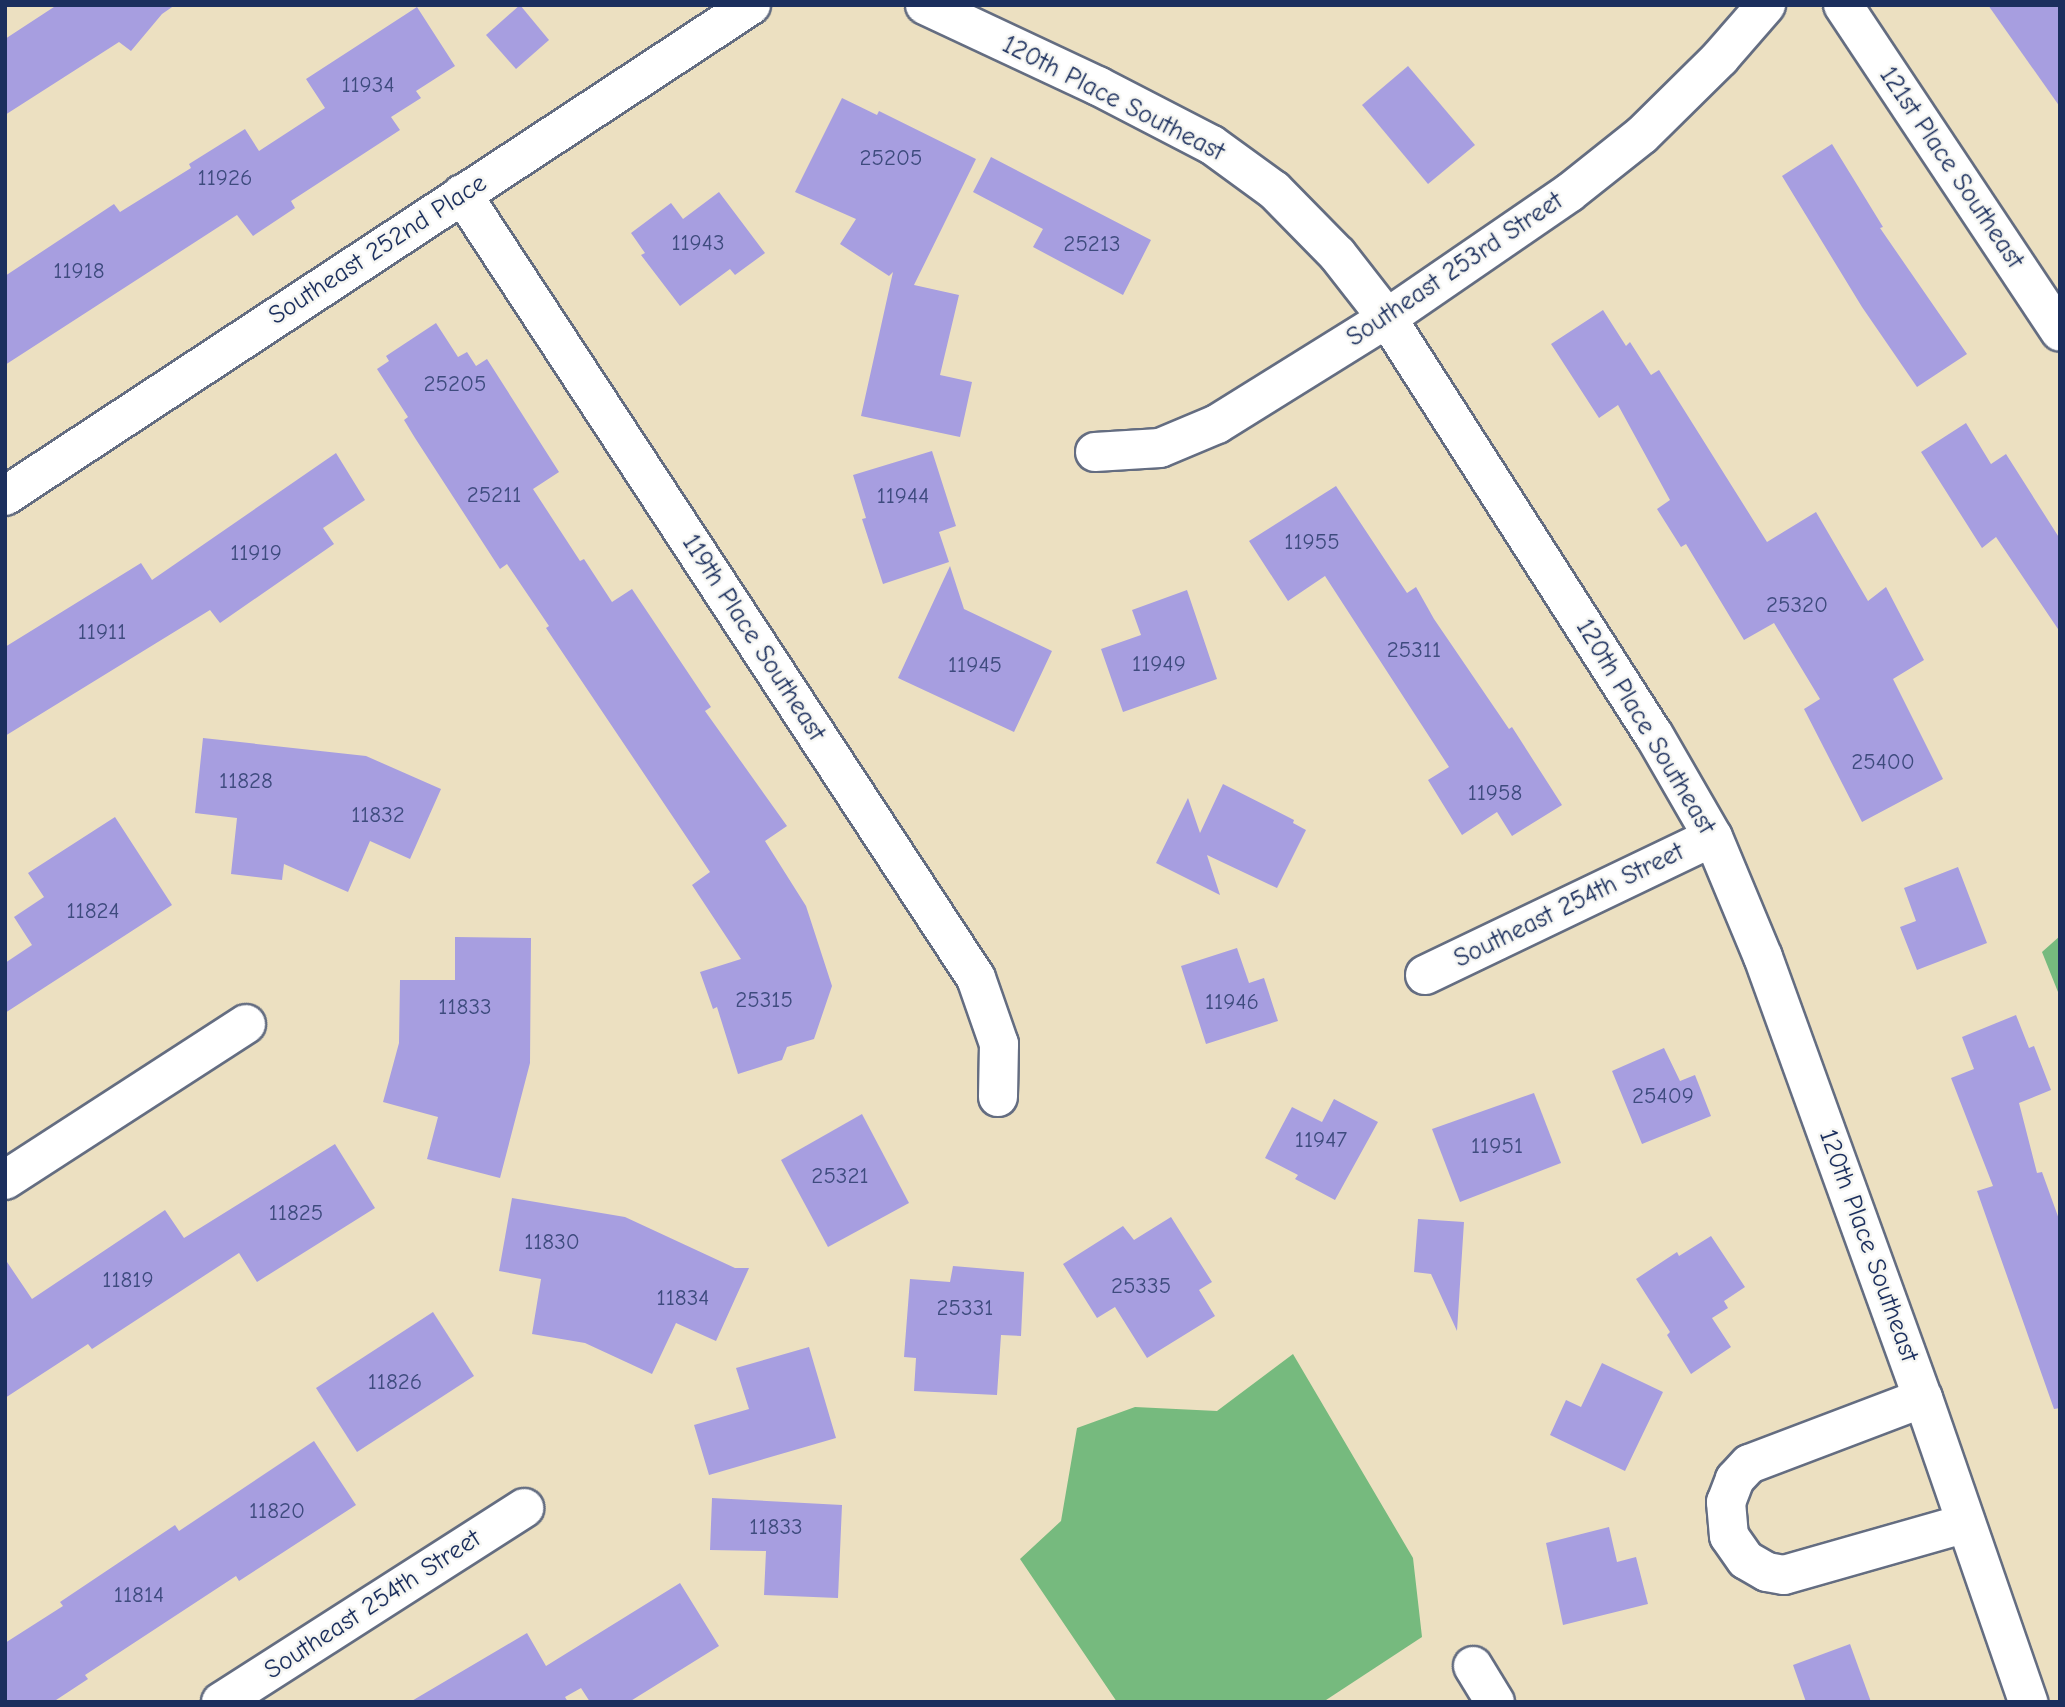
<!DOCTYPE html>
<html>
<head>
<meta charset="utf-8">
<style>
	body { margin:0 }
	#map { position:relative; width:2065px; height:1707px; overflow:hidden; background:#ece0c1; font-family:"Comic Neue",sans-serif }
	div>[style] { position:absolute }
	.forest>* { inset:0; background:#76ba7e }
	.building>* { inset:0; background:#a79ee0 }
	.roads { filter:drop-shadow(2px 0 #646d81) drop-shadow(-2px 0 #646d81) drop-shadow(0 2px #646d81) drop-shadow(0 -2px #646d81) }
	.minor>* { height:38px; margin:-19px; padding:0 19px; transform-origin:19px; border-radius:19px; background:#fff }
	span { translate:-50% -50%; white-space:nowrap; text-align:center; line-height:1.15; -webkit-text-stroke:5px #f6f6f2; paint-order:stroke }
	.number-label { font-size:23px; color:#3e4b7e }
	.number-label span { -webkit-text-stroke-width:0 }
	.street-label { font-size:26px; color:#1b2f5e }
	.frame { position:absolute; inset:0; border:7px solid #1b2f5e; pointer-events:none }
</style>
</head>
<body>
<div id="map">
	<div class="forest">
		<i style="clip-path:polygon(2060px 936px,2060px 997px,2042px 952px)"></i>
		<i style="clip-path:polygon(1293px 1354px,1413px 1558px,1422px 1637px,1323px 1702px,1117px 1702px,1020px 1559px,1061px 1521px,1077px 1428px,1135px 1407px,1217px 1411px)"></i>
	</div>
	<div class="building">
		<i style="clip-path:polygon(57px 5px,175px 5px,162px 14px,131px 51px,119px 42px,5px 115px,5px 39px)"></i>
		<i style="clip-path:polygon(520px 5px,549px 40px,516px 69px,486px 35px)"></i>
		<i style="clip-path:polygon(1988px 5px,2060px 5px,2060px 107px)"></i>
		<i style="clip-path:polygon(417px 7px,455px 66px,416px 91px,421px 98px,391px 117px,400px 130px,291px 201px,295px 208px,253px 236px,237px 215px,5px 365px,5px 276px,114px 204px,120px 212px,191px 168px,189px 164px,245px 129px,259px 151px,325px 108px,306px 79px)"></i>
		<i style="clip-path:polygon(1408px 66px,1475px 145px,1428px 184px,1362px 105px)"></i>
		<i style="clip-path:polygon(842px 98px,877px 115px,879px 111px,976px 159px,914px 285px,959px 295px,940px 375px,972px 382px,960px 437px,861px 416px,893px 272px,889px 276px,840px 244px,856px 219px,795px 192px)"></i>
		<i style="clip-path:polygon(1832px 144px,1883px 227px,1880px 228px,1967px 354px,1917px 387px,1862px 307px,1782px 176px)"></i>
		<i style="clip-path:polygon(991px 157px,1151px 240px,1123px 295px,1033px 247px,1043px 229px,973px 192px)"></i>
		<i style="clip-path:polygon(719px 192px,765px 253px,735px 275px,730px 269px,680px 306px,641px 255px,645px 253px,631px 233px,671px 203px,683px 219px)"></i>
		<i style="clip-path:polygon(1603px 310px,1626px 346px,1630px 342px,1651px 375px,1659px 370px,1767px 542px,1816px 512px,1868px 601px,1886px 587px,1924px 660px,1893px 679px,1943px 779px,1862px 822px,1804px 709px,1820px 699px,1774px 623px,1744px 640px,1686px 544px,1681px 547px,1657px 509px,1670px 500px,1618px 405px,1599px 418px,1551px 344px)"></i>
		<i style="clip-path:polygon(436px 323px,458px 357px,467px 352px,476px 366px,487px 359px,559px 472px,533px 489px,580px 561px,584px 559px,612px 602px,632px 589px,711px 707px,705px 711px,787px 826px,765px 841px,806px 906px,832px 986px,814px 1039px,787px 1047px,782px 1060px,738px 1074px,717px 1007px,713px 1009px,700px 972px,741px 959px,692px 885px,710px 872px,546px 628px,549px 626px,507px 564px,500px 569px,415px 438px,404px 420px,408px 417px,377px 369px,389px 361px,386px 356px)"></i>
		<i style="clip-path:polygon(1966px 423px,1991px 464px,2006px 454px,2060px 539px,2060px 632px,1996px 537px,1982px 548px,1921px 452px)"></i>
		<i style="clip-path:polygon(932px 451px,956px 526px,939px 532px,949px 562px,883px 584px,862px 519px,866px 518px,853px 475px)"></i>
		<i style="clip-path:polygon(336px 453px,365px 500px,323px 528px,334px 544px,220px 623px,210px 610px,5px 736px,5px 647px,141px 563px,152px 580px)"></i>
		<i style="clip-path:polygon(1336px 486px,1407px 593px,1416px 587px,1434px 619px,1509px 729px,1512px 727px,1562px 805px,1512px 836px,1497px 812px,1462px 835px,1428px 780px,1449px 767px,1325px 576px,1288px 601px,1249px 541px)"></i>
		<i style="clip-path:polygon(950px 566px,964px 609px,1052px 651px,1014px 732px,898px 678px)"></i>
		<i style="clip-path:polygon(1187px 590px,1217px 679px,1123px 712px,1101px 649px,1141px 635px,1132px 610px)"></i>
		<i style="clip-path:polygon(203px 738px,366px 756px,441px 789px,410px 859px,370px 841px,348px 892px,284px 864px,282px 880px,231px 874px,237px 818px,195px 813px)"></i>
		<i style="clip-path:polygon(1223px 784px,1294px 820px,1293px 823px,1306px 830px,1277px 888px,1207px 855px,1220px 895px,1156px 863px,1188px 798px,1200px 833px)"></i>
		<i style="clip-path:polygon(115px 817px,172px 905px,5px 1013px,5px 963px,32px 945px,14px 917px,44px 897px,28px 873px)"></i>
		<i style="clip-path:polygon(1958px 867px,1987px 943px,1917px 970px,1900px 927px,1916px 921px,1904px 888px)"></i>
		<i style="clip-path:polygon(455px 937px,531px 938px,530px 1063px,500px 1178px,427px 1159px,438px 1117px,383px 1102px,399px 1043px,400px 980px,455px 980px)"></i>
		<i style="clip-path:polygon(1237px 948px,1249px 983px,1264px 978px,1278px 1021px,1206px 1044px,1181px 966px)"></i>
		<i style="clip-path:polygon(2016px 1015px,2029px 1048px,2034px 1046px,2051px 1090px,2019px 1103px,2037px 1173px,2042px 1172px,2060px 1222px,2060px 1408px,2054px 1409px,1977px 1191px,1993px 1186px,1951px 1078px,1974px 1069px,1962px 1037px)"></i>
		<i style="clip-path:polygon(1664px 1048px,1680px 1081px,1695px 1075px,1711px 1116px,1642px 1144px,1612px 1071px)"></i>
		<i style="clip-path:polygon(1534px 1093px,1561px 1163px,1460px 1202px,1432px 1129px)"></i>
		<i style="clip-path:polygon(1334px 1099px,1378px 1122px,1335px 1200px,1295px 1179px,1298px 1175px,1265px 1158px,1292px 1107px,1322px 1122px)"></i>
		<i style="clip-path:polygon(862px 1114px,909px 1203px,828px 1247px,781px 1160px)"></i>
		<i style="clip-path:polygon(335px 1144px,375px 1208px,257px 1282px,239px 1253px,92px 1349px,88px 1344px,5px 1398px,5px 1259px,32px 1299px,165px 1210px,184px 1238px)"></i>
		<i style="clip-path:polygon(512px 1198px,625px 1217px,735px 1268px,749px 1268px,716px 1341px,676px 1323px,652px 1374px,585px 1343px,532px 1334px,541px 1279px,499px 1271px)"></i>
		<i style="clip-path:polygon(1171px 1217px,1212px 1282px,1199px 1290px,1215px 1316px,1147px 1358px,1115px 1307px,1097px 1318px,1063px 1264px,1123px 1226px,1134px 1240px)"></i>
		<i style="clip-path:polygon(1418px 1219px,1464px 1222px,1457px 1331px,1431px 1274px,1414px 1272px)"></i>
		<i style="clip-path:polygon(1711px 1236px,1745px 1287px,1724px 1301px,1728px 1308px,1712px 1318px,1731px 1347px,1691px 1374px,1667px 1335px,1670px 1332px,1636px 1279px,1677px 1252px,1679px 1256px)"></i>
		<i style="clip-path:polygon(953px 1266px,1024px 1272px,1021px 1336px,1001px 1335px,997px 1395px,914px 1391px,916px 1358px,904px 1357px,910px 1279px,950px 1282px)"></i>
		<i style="clip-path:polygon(433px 1312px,474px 1376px,357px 1452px,316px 1388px)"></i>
		<i style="clip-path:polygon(809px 1347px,836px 1438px,709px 1475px,694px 1425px,749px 1409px,736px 1368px)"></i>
		<i style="clip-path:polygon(1602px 1363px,1663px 1392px,1625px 1471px,1550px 1435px,1566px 1400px,1581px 1407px)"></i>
		<i style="clip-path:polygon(314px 1441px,356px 1505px,239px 1581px,236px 1576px,85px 1675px,88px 1679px,53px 1702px,5px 1702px,5px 1643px,63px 1606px,60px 1602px,175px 1525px,179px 1531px)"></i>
		<i style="clip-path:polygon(712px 1498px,842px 1505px,838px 1598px,764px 1595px,766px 1551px,710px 1550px)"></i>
		<i style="clip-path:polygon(1609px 1527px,1617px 1562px,1636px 1557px,1648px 1604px,1563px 1625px,1546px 1543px)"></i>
		<i style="clip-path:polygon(680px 1583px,719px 1646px,629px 1702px,590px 1702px,581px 1688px,565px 1697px,568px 1702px,410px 1702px,527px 1633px,546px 1666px)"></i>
		<i style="clip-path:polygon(1850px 1644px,1871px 1702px,1806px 1702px,1793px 1665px)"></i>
	</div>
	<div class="roads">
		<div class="minor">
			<i style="left:925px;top:5px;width:191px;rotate:25.1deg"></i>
			<i style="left:1098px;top:86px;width:128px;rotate:27.4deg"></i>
			<i style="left:1212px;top:145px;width:77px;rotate:36deg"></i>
			<i style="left:1274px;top:190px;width:90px;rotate:45.5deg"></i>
			<i style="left:1337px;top:254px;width:81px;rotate:52deg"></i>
			<i style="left:1387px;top:318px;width:495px;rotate:57.4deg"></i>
			<i style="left:1654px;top:735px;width:118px;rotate:60deg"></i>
			<i style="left:1713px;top:837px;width:130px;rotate:67.4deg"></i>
			<i style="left:1763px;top:957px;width:469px;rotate:70.1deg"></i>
			<i style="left:1923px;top:1398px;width:322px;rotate:70.9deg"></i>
			<i style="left:1843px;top:5px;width:392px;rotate:56.4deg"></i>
			<i style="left:462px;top:194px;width:937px;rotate:56.75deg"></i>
			<i style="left:976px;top:978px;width:70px;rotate:70.8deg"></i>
			<i style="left:999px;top:1044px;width:53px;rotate:91.1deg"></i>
			<i style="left:1095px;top:452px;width:65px;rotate:-3.5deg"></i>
			<i style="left:1160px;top:448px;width:62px;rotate:-22.8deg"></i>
			<i style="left:1217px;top:424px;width:200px;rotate:-31.9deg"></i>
			<i style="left:1387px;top:318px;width:221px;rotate:-34.5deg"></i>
			<i style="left:1569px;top:193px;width:93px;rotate:-38.5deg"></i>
			<i style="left:1642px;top:135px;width:110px;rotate:-44.6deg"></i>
			<i style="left:1720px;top:58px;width:70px;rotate:-49deg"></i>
			<i style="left:5px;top:496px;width:893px;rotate:-33.35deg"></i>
			<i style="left:1425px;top:975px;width:319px;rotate:-25.6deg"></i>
			<i style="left:5px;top:1180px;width:287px;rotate:-32.9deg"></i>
			<i style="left:1923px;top:1398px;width:186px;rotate:159.2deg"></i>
			<i style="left:1749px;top:1464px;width:21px;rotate:133deg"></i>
			<i style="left:1735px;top:1479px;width:25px;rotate:111deg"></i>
			<i style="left:1726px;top:1502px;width:34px;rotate:85deg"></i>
			<i style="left:1729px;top:1536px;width:29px;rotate:55deg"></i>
			<i style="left:1746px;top:1560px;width:24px;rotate:30deg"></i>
			<i style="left:1767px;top:1572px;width:17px;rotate:10deg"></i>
			<i style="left:1784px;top:1575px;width:189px;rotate:-15.9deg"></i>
			<i style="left:1473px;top:1666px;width:42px;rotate:58.6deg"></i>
			<i style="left:221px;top:1702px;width:360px;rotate:-32.6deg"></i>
		</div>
	</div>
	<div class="number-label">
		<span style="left:368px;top:85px">11934</span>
		<span style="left:891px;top:158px">25205</span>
		<span style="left:225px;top:178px">11926</span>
		<span style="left:698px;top:243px">11943</span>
		<span style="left:1092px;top:244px">25213</span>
		<span style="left:79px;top:271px">11918</span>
		<span style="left:455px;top:384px">25205</span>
		<span style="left:494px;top:495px">25211</span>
		<span style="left:903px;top:496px">11944</span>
		<span style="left:1312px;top:542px">11955</span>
		<span style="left:256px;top:553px">11919</span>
		<span style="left:1797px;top:605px">25320</span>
		<span style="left:102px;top:632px">11911</span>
		<span style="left:1414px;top:650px">25311</span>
		<span style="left:1159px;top:664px">11949</span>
		<span style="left:975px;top:665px">11945</span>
		<span style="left:1883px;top:762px">25400</span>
		<span style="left:246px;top:781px">11828</span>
		<span style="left:1495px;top:793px">11958</span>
		<span style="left:378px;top:815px">11832</span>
		<span style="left:93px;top:911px">11824</span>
		<span style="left:764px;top:1000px">25315</span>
		<span style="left:1232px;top:1002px">11946</span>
		<span style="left:465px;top:1007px">11833</span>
		<span style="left:1663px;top:1096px">25409</span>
		<span style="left:1321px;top:1140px">11947</span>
		<span style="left:1497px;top:1146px">11951</span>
		<span style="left:840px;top:1176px">25321</span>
		<span style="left:296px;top:1213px">11825</span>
		<span style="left:552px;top:1242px">11830</span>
		<span style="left:128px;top:1280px">11819</span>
		<span style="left:1141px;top:1286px">25335</span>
		<span style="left:683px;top:1298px">11834</span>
		<span style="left:965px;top:1308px">25331</span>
		<span style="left:395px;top:1382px">11826</span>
		<span style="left:277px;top:1511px">11820</span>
		<span style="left:776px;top:1527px">11833</span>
		<span style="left:139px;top:1595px">11814</span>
	</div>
	<div class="street-label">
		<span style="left:1113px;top:99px;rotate:27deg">120th Place Southeast</span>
		<span style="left:1951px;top:168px;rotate:56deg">121st Place Southeast</span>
		<span style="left:378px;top:250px;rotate:-33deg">Southeast 252nd Place</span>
		<span style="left:1455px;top:270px;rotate:-34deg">Southeast 253rd Street</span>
		<span style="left:753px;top:638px;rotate:57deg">119th Place Southeast</span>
		<span style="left:1645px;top:727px;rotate:59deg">120th Place Southeast</span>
		<span style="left:1569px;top:906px;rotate:-26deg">Southeast 254th Street</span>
		<span style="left:1868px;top:1246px;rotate:70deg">120th Place Southeast</span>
		<span style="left:373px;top:1605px;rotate:-33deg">Southeast 254th Street</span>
	</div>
	<div class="frame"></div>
</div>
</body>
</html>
